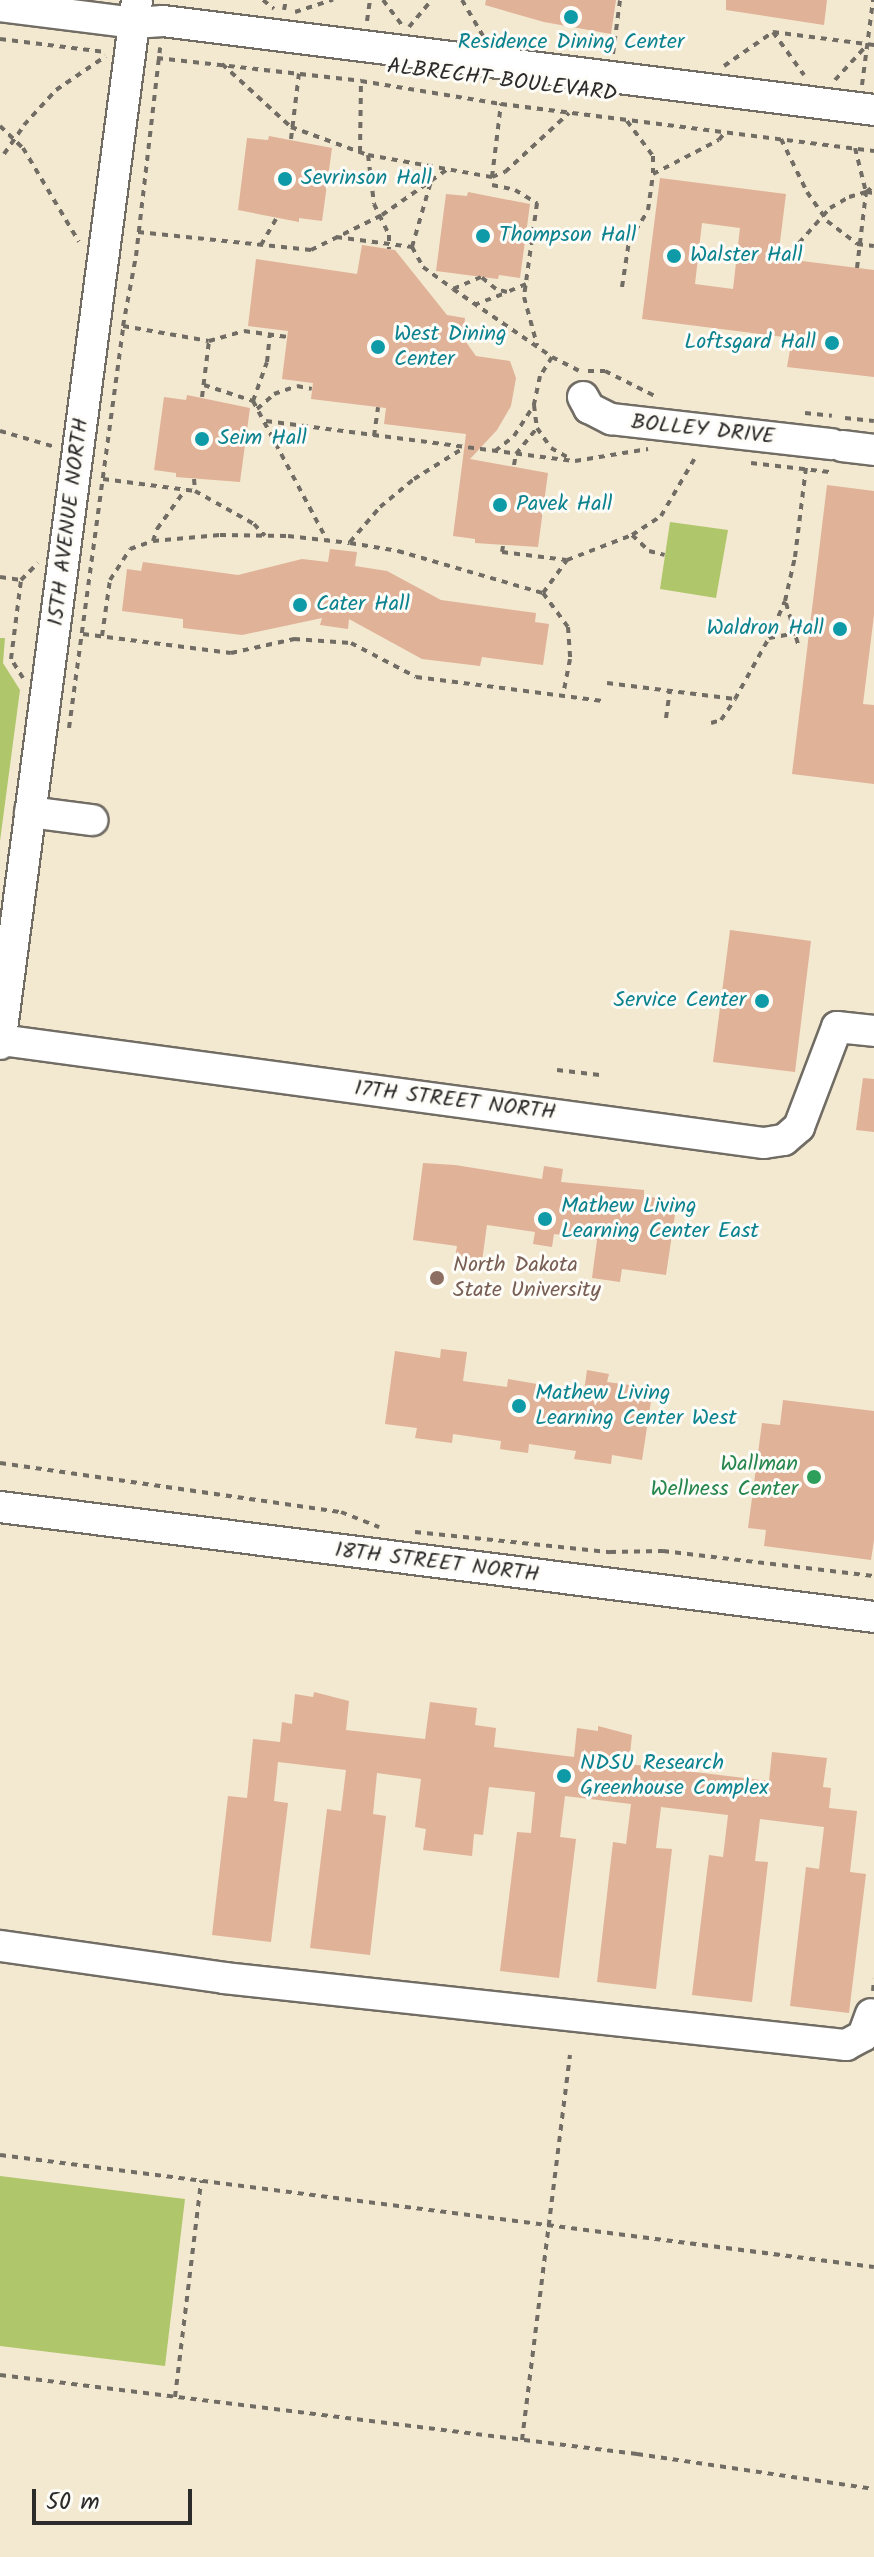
<!DOCTYPE html>
<html>
<head>
<meta charset="utf-8">
<style>
	body { margin:0 }
	#map { position:relative; width:874px; height:2557px; overflow:hidden; background:#f3e8d0; font-family:Kalam,sans-serif }
	div>[style] { position:absolute }
	.green>* { inset:0; background:#b0c66b }
	.building>* { inset:0; background:#e0b298 }
	.path>* { height:4px; margin-top:-2px; transform-origin:0; background:repeating-linear-gradient(90deg,#716d65 0 6px,transparent 0 12px) }
	.roads { filter:drop-shadow(2px 0 #716d65) drop-shadow(-2px 0 #716d65) drop-shadow(0 2px #716d65) drop-shadow(0 -2px #716d65) }
	.minor>* { height:30px; margin:-15px; padding:0 15px; transform-origin:15px; border-radius:15px; background:#fff }
	.dots>* { width:22px; height:22px; translate:-50% -50%; box-sizing:border-box; border:4px solid #fdfcf7; border-radius:50% }
	span { translate:-50% -50%; white-space:nowrap; text-align:center; line-height:1.15; -webkit-text-stroke:6px #fdfcf7; paint-order:stroke }
	.culture-label { font-size:22px; color:#0d838f }
	.left { translate:0 -50%; text-align:left }
	.right { translate:-100% -50%; text-align:right }
	.street-label { font-size:22px; color:#2b2b2b }
	.education-label { font-size:22px; color:#785e54 }
	.leisure-label { font-size:22px; color:#27864d }
	.scale { position:absolute; left:32px; top:2489px; width:160px; height:36px; box-sizing:border-box; border:4px solid #2b2b2b; border-top:0; padding-left:10px; font-size:24px; line-height:28px; white-space:nowrap; color:#2b2b2b; -webkit-text-stroke:6px #fdfcf7; paint-order:stroke }
</style>
</head>
<body>
<div id="map">
	<div class="green">
		<i style="clip-path:polygon(670px 522px,728px 530px,716px 598px,660px 589px)"></i>
		<i style="clip-path:polygon(0 638px,5px 638px,3px 663px,20px 690px,0 841px)"></i>
		<i style="clip-path:polygon(0 2176px,185px 2199px,165px 2366px,0 2346px)"></i>
	</div>
	<div class="building">
		<i style="clip-path:polygon(486px 0,616px 0,611px 34px,544px 22px,485px 5px)"></i>
		<i style="clip-path:polygon(726px 0,827px 0,824px 25px,726px 10px)"></i>
		<i style="clip-path:polygon(269px 136px,332px 148px,322px 221px,299px 218px,299px 222px,238px 210px,247px 138px,268px 140px)"></i>
		<i style="clip-path:polygon(evenodd,660px 178px,786px 194px,778px 258px,874px 270px,874px 377px,787px 367px,792px 338px,642px 319px,660px 178px,702px 223px,740px 228px,733px 289px,695px 284px,702px 223px)"></i>
		<i style="clip-path:polygon(468px 192px,530px 204px,520px 278px,499px 275px,498px 279px,436px 271px,446px 194px,467px 196px)"></i>
		<i style="clip-path:polygon(362px 245px,395px 250px,447px 315px,465px 318px,463px 338px,476px 356px,510px 361px,516px 378px,511px 406px,497px 430px,470px 459px,548px 473px,538px 547px,475px 543px,475px 539px,453px 536px,466px 434px,384px 424px,386px 408px,311px 399px,313px 383px,282px 379px,288px 331px,248px 326px,256px 259px,357px 274px)"></i>
		<i style="clip-path:polygon(187px 395px,250px 408px,240px 482px,176px 477px,176px 473px,154px 470px,164px 397px,186px 400px)"></i>
		<i style="clip-path:polygon(827px 485px,874px 491px,874px 615px,863px 704px,874px 705px,874px 784px,792px 774px)"></i>
		<i style="clip-path:polygon(330px 549px,357px 552px,355px 566px,387px 571px,441px 600px,536px 613px,535px 622px,549px 624px,543px 665px,482px 657px,480px 666px,422px 659px,349px 619px,348px 629px,320px 625px,322px 618px,242px 635px,183px 628px,183px 619px,122px 611px,127px 569px,141px 571px,143px 562px,238px 575px,302px 559px,328px 562px)"></i>
		<i style="clip-path:polygon(730px 930px,811px 941px,795px 1072px,713px 1062px)"></i>
		<i style="clip-path:polygon(863px 1078px,874px 1079px,874px 1132px,856px 1130px)"></i>
		<i style="clip-path:polygon(423px 1163px,455px 1165px,542px 1179px,544px 1166px,563px 1169px,561px 1182px,644px 1190px,644px 1196px,677px 1201px,666px 1275px,622px 1269px,620px 1282px,592px 1278px,597px 1240px,554px 1234px,552px 1247px,533px 1244px,535px 1232px,487px 1225px,482px 1261px,455px 1258px,457px 1246px,413px 1240px)"></i>
		<i style="clip-path:polygon(441px 1349px,467px 1352px,463px 1381px,507px 1387px,508px 1379px,537px 1384px,536px 1392px,583px 1399px,587px 1370px,609px 1374px,607px 1382px,653px 1388px,642px 1460px,612px 1455px,611px 1464px,574px 1459px,576px 1451px,529px 1444px,528px 1453px,500px 1449px,501px 1441px,453px 1434px,452px 1443px,415px 1438px,417px 1428px,385px 1424px,395px 1351px,440px 1358px)"></i>
		<i style="clip-path:polygon(783px 1400px,874px 1411px,874px 1540px,871px 1560px,764px 1546px,766px 1530px,748px 1528px,762px 1423px,780px 1425px)"></i>
		<i style="clip-path:polygon(314px 1692px,349px 1701px,346px 1730px,425px 1739px,430px 1702px,477px 1708px,475px 1725px,496px 1728px,494px 1747px,574px 1757px,577px 1728px,598px 1731px,598px 1726px,632px 1735px,629px 1764px,769px 1781px,772px 1752px,827px 1758px,823px 1787px,831px 1788px,829px 1808px,857px 1811px,850px 1872px,866px 1874px,849px 2013px,790px 2006px,806px 1867px,819px 1869px,824px 1827px,760px 1819px,755px 1861px,768px 1862px,752px 2002px,692px 1995px,709px 1855px,723px 1857px,728px 1815px,661px 1807px,656px 1848px,672px 1849px,656px 1989px,597px 1982px,613px 1842px,626px 1844px,631px 1804px,565px 1796px,560px 1837px,576px 1839px,559px 1978px,500px 1971px,517px 1832px,531px 1833px,535px 1792px,489px 1787px,483px 1835px,474px 1834px,472px 1856px,423px 1850px,426px 1829px,415px 1827px,421px 1779px,377px 1773px,373px 1814px,386px 1816px,370px 1955px,310px 1948px,327px 1809px,341px 1811px,346px 1770px,278px 1762px,274px 1801px,288px 1803px,271px 1942px,212px 1935px,228px 1796px,247px 1798px,253px 1739px,280px 1742px,282px 1722px,292px 1724px,295px 1694px,313px 1697px)"></i>
	</div>
	<div class="path">
		<i style="left:263px;top:0;width:14px;rotate:39deg"></i>
		<i style="left:383px;top:0;width:34px;rotate:53deg"></i>
		<i style="left:462px;top:0;width:42px;rotate:59.7deg"></i>
		<i style="left:284px;top:10px;width:10px;rotate:-79deg"></i>
		<i style="left:295px;top:12px;width:40px;rotate:-18deg"></i>
		<i style="left:367px;top:21px;width:21px;rotate:-82deg"></i>
		<i style="left:409px;top:27px;width:35px;rotate:-50deg"></i>
		<i style="left:773px;top:32px;width:53px;rotate:54.2deg"></i>
		<i style="left:0;top:39px;width:106px;rotate:7.1deg"></i>
		<i style="left:613px;top:54px;width:54px;rotate:-82.6deg"></i>
		<i style="left:157px;top:58px;width:205px;rotate:6.4deg"></i>
		<i style="left:361px;top:81px;width:142px;rotate:9.3deg"></i>
		<i style="left:501px;top:104px;width:376px;rotate:7.2deg"></i>
		<i style="left:222px;top:64px;width:93px;rotate:42.4deg"></i>
		<i style="left:291px;top:127px;width:82px;rotate:20deg"></i>
		<i style="left:368px;top:155px;width:126px;rotate:10.1deg"></i>
		<i style="left:492px;top:177px;width:14px;rotate:-21deg"></i>
		<i style="left:505px;top:172px;width:87px;rotate:-42.7deg"></i>
		<i style="left:724px;top:66px;width:60px;rotate:-34.8deg"></i>
		<i style="left:773px;top:32px;width:102px;rotate:7.3deg"></i>
		<i style="left:835px;top:80px;width:47px;rotate:-47.6deg"></i>
		<i style="left:862px;top:85px;width:86px;rotate:-82.6deg"></i>
		<i style="left:627px;top:121px;width:44px;rotate:53.4deg"></i>
		<i style="left:653px;top:156px;width:17px;rotate:90deg"></i>
		<i style="left:0;top:126px;width:32px;rotate:44deg"></i>
		<i style="left:23px;top:148px;width:109px;rotate:59.2deg"></i>
		<i style="left:291px;top:139px;width:66px;rotate:-83.1deg"></i>
		<i style="left:781px;top:139px;width:59px;rotate:63.9deg"></i>
		<i style="left:807px;top:192px;width:35px;rotate:55deg"></i>
		<i style="left:827px;top:221px;width:38px;rotate:37deg"></i>
		<i style="left:857px;top:244px;width:17px;rotate:7deg"></i>
		<i style="left:855px;top:148px;width:45px;rotate:76deg"></i>
		<i style="left:866px;top:192px;width:8px;rotate:7deg"></i>
		<i style="left:360px;top:152px;width:71px;rotate:-89.2deg"></i>
		<i style="left:4px;top:154px;width:35px;rotate:-55deg"></i>
		<i style="left:24px;top:125px;width:47px;rotate:-47.6deg"></i>
		<i style="left:56px;top:90px;width:60px;rotate:-34.2deg"></i>
		<i style="left:368px;top:155px;width:49px;rotate:83deg"></i>
		<i style="left:374px;top:204px;width:34px;rotate:64deg"></i>
		<i style="left:389px;top:235px;width:14px;rotate:90deg"></i>
		<i style="left:492px;top:177px;width:74px;rotate:-83deg"></i>
		<i style="left:492px;top:185px;width:24px;rotate:12deg"></i>
		<i style="left:515px;top:190px;width:26px;rotate:31deg"></i>
		<i style="left:537px;top:203px;width:95px;rotate:97.9deg"></i>
		<i style="left:524px;top:297px;width:50px;rotate:74.8deg"></i>
		<i style="left:138px;top:232px;width:174px;rotate:5.9deg"></i>
		<i style="left:311px;top:250px;width:79px;rotate:-26.2deg"></i>
		<i style="left:382px;top:215px;width:80px;rotate:-34.9deg"></i>
		<i style="left:336px;top:237px;width:77px;rotate:7.5deg"></i>
		<i style="left:412px;top:247px;width:23px;rotate:61deg"></i>
		<i style="left:423px;top:267px;width:37px;rotate:36deg"></i>
		<i style="left:799px;top:243px;width:47px;rotate:-48.5deg"></i>
		<i style="left:830px;top:208px;width:22px;rotate:-30deg"></i>
		<i style="left:849px;top:197px;width:18px;rotate:-16deg"></i>
		<i style="left:261px;top:245px;width:30px;rotate:-60deg"></i>
		<i style="left:412px;top:247px;width:69px;rotate:-73.9deg"></i>
		<i style="left:857px;top:268px;width:77px;rotate:-83.2deg"></i>
		<i style="left:866px;top:192px;width:10px;rotate:-37deg"></i>
		<i style="left:526px;top:284px;width:21px;rotate:157deg"></i>
		<i style="left:507px;top:292px;width:11px;rotate:-165deg"></i>
		<i style="left:496px;top:289px;width:19px;rotate:-141deg"></i>
		<i style="left:481px;top:277px;width:30px;rotate:157deg"></i>
		<i style="left:453px;top:289px;width:120px;rotate:34.5deg"></i>
		<i style="left:552px;top:357px;width:30px;rotate:27deg"></i>
		<i style="left:622px;top:287px;width:47px;rotate:-81.3deg"></i>
		<i style="left:629px;top:241px;width:36px;rotate:-58deg"></i>
		<i style="left:648px;top:210px;width:36px;rotate:-82deg"></i>
		<i style="left:653px;top:174px;width:74px;rotate:-27.3deg"></i>
		<i style="left:719px;top:140px;width:10px;rotate:-53deg"></i>
		<i style="left:474px;top:305px;width:34px;rotate:-21deg"></i>
		<i style="left:123px;top:326px;width:87px;rotate:9.9deg"></i>
		<i style="left:209px;top:341px;width:36px;rotate:-16deg"></i>
		<i style="left:244px;top:331px;width:44px;rotate:7.8deg"></i>
		<i style="left:552px;top:357px;width:22px;rotate:122deg"></i>
		<i style="left:540px;top:376px;width:30px;rotate:102deg"></i>
		<i style="left:534px;top:405px;width:23px;rotate:83deg"></i>
		<i style="left:537px;top:428px;width:24px;rotate:55deg"></i>
		<i style="left:551px;top:448px;width:21px;rotate:29deg"></i>
		<i style="left:588px;top:371px;width:17px"></i>
		<i style="left:605px;top:371px;width:58px;rotate:26.6deg"></i>
		<i style="left:204px;top:385px;width:52px;rotate:18.1deg"></i>
		<i style="left:253px;top:401px;width:157px;rotate:62deg"></i>
		<i style="left:202px;top:397px;width:56px;rotate:-82.9deg"></i>
		<i style="left:253px;top:401px;width:41px;rotate:-70.3deg"></i>
		<i style="left:267px;top:362px;width:27px;rotate:-84deg"></i>
		<i style="left:257px;top:409px;width:23px;rotate:-41deg"></i>
		<i style="left:274px;top:394px;width:24px;rotate:-19deg"></i>
		<i style="left:297px;top:386px;width:15px;rotate:11deg"></i>
		<i style="left:805px;top:413px;width:27px;rotate:6deg"></i>
		<i style="left:845px;top:418px;width:29px;rotate:6deg"></i>
		<i style="left:266px;top:421px;width:312px;rotate:7.4deg"></i>
		<i style="left:575px;top:461px;width:74px;rotate:-9.3deg"></i>
		<i style="left:0;top:431px;width:57px;rotate:16.2deg"></i>
		<i style="left:374px;top:436px;width:29px;rotate:-82deg"></i>
		<i style="left:495px;top:451px;width:24px;rotate:-38deg"></i>
		<i style="left:514px;top:436px;width:35px;rotate:-57deg"></i>
		<i style="left:751px;top:463px;width:79px;rotate:6.6deg"></i>
		<i style="left:514px;top:465px;width:11px;rotate:-80deg"></i>
		<i style="left:516px;top:454px;width:33px;rotate:-51deg"></i>
		<i style="left:103px;top:479px;width:93px;rotate:7.4deg"></i>
		<i style="left:195px;top:491px;width:68px;rotate:29.2deg"></i>
		<i style="left:254px;top:524px;width:16px;rotate:47deg"></i>
		<i style="left:194px;top:479px;width:12px;rotate:85deg"></i>
		<i style="left:632px;top:535px;width:23px;rotate:43deg"></i>
		<i style="left:649px;top:551px;width:16px;rotate:14deg"></i>
		<i style="left:153px;top:541px;width:13px;rotate:-72deg"></i>
		<i style="left:157px;top:529px;width:48px;rotate:-54.3deg"></i>
		<i style="left:350px;top:542px;width:46px;rotate:-49.4deg"></i>
		<i style="left:380px;top:507px;width:44px;rotate:-39.5deg"></i>
		<i style="left:414px;top:479px;width:57px;rotate:-32deg"></i>
		<i style="left:503px;top:546px;width:6px;rotate:99deg"></i>
		<i style="left:502px;top:552px;width:65px;rotate:7deg"></i>
		<i style="left:0;top:577px;width:21px;rotate:8deg"></i>
		<i style="left:543px;top:593px;width:41px;rotate:-54deg"></i>
		<i style="left:567px;top:560px;width:70px;rotate:-21deg"></i>
		<i style="left:632px;top:535px;width:35px;rotate:-33deg"></i>
		<i style="left:661px;top:516px;width:69px;rotate:-59.7deg"></i>
		<i style="left:786px;top:603px;width:43px;rotate:73.7deg"></i>
		<i style="left:83px;top:634px;width:149px;rotate:7.3deg"></i>
		<i style="left:231px;top:653px;width:65px;rotate:-12.5deg"></i>
		<i style="left:294px;top:639px;width:57px;rotate:4deg"></i>
		<i style="left:351px;top:643px;width:73px;rotate:27.6deg"></i>
		<i style="left:416px;top:677px;width:190px;rotate:7.3deg"></i>
		<i style="left:102px;top:636px;width:57px;rotate:-81.9deg"></i>
		<i style="left:110px;top:580px;width:37px;rotate:-57deg"></i>
		<i style="left:130px;top:549px;width:24px;rotate:-19deg"></i>
		<i style="left:153px;top:541px;width:67px;rotate:-5.1deg"></i>
		<i style="left:220px;top:535px;width:68px;rotate:0.8deg"></i>
		<i style="left:288px;top:536px;width:62px;rotate:6.4deg"></i>
		<i style="left:350px;top:543px;width:49px;rotate:9.5deg"></i>
		<i style="left:398px;top:551px;width:151px;rotate:16.2deg"></i>
		<i style="left:543px;top:593px;width:42px;rotate:53.7deg"></i>
		<i style="left:568px;top:627px;width:32px;rotate:86deg"></i>
		<i style="left:570px;top:659px;width:38px;rotate:101deg"></i>
		<i style="left:769px;top:638px;width:27px;rotate:-10deg"></i>
		<i style="left:23px;top:678px;width:22px;rotate:-122deg"></i>
		<i style="left:11px;top:659px;width:80px;rotate:-82.8deg"></i>
		<i style="left:21px;top:580px;width:24px;rotate:-45deg"></i>
		<i style="left:607px;top:683px;width:129px;rotate:7.1deg"></i>
		<i style="left:666px;top:718px;width:27px;rotate:-82deg"></i>
		<i style="left:711px;top:723px;width:10px;rotate:-17deg"></i>
		<i style="left:721px;top:720px;width:25px;rotate:-56deg"></i>
		<i style="left:735px;top:699px;width:70px;rotate:-60.9deg"></i>
		<i style="left:769px;top:638px;width:40px;rotate:-66.6deg"></i>
		<i style="left:785px;top:601px;width:45px;rotate:-77.2deg"></i>
		<i style="left:795px;top:557px;width:90px;rotate:-83deg"></i>
		<i style="left:69px;top:728px;width:406px;rotate:-82.3deg"></i>
		<i style="left:123px;top:326px;width:71px;rotate:-79.5deg"></i>
		<i style="left:136px;top:256px;width:210px;rotate:-83.4deg"></i>
		<i style="left:557px;top:1070px;width:43px;rotate:6.6deg"></i>
		<i style="left:0;top:1463px;width:345px;rotate:8.2deg"></i>
		<i style="left:341px;top:1512px;width:41px;rotate:21.5deg"></i>
		<i style="left:415px;top:1532px;width:196px;rotate:5.9deg"></i>
		<i style="left:610px;top:1552px;width:53px;rotate:-1.1deg"></i>
		<i style="left:663px;top:1551px;width:212px;rotate:6.8deg"></i>
		<i style="left:873px;top:1991px;width:12px;rotate:-85deg"></i>
		<i style="left:0;top:2155px;width:881px;rotate:7.3deg"></i>
		<i style="left:0;top:2375px;width:642px;rotate:7.07deg"></i>
		<i style="left:637px;top:2454px;width:240px;rotate:8.4deg"></i>
		<i style="left:175px;top:2397px;width:218px;rotate:-83.1deg"></i>
		<i style="left:522px;top:2440px;width:388px;rotate:-82.9deg"></i>
	</div>
	<div class="roads">
		<div class="minor">
			<i style="left:0;top:6px;width:135px;rotate:7.2deg"></i>
			<i style="left:134px;top:23px;width:29px;rotate:-4deg"></i>
			<i style="left:163px;top:21px;width:717px;rotate:7.13deg"></i>
			<i style="left:583px;top:397px;width:13px;rotate:61deg"></i>
			<i style="left:589px;top:408px;width:25px;rotate:27deg"></i>
			<i style="left:611px;top:419px;width:222px;rotate:6.5deg"></i>
			<i style="left:842px;top:446px;width:32px;rotate:7deg"></i>
			<i style="left:30px;top:812px;width:63px;rotate:7.4deg"></i>
			<i style="left:1px;top:1040px;width:770px;rotate:7.69deg"></i>
			<i style="left:764px;top:1143px;width:20px;rotate:-9deg"></i>
			<i style="left:784px;top:1140px;width:20px;rotate:-41deg"></i>
			<i style="left:799px;top:1127px;width:107px;rotate:-69.2deg"></i>
			<i style="left:837px;top:1027px;width:37px;rotate:6deg"></i>
			<i style="left:0;top:1044px;width:1053px;rotate:-82.52deg"></i>
			<i style="left:0;top:1507px;width:881px;rotate:7.17deg"></i>
			<i style="left:0;top:1946px;width:226px;rotate:8.1deg"></i>
			<i style="left:224px;top:1978px;width:626px;rotate:6.15deg"></i>
			<i style="left:846px;top:2045px;width:19px;rotate:-28deg"></i>
			<i style="left:863px;top:2036px;width:23px;rotate:-70deg"></i>
		</div>
	</div>
	<div class="dots">
		<i style="left:571px;top:17px;background:#0f9aa8"></i>
		<i style="left:285px;top:179px;background:#0f9aa8"></i>
		<i style="left:483px;top:236px;background:#0f9aa8"></i>
		<i style="left:674px;top:256px;background:#0f9aa8"></i>
		<i style="left:832px;top:343px;background:#0f9aa8"></i>
		<i style="left:378px;top:347px;background:#0f9aa8"></i>
		<i style="left:202px;top:439px;background:#0f9aa8"></i>
		<i style="left:500px;top:505px;background:#0f9aa8"></i>
		<i style="left:300px;top:605px;background:#0f9aa8"></i>
		<i style="left:840px;top:629px;background:#0f9aa8"></i>
		<i style="left:762px;top:1001px;background:#0f9aa8"></i>
		<i style="left:545px;top:1219px;background:#0f9aa8"></i>
		<i style="left:437px;top:1278px;background:#8d6e63"></i>
		<i style="left:519px;top:1406px;background:#0f9aa8"></i>
		<i style="left:814px;top:1477px;background:#2e9e5b"></i>
		<i style="left:564px;top:1776px;background:#0f9aa8"></i>
	</div>
	<div class="culture-label">
		<span style="left:571px;top:43px">Residence Dining Center</span>
		<span class="left" style="left:301px;top:179px">Sevrinson Hall</span>
		<span class="left" style="left:499px;top:236px">Thompson Hall</span>
		<span class="left" style="left:690px;top:256px">Walster Hall</span>
		<span class="left" style="left:394px;top:347px">West Dining<br>Center</span>
		<span class="right" style="left:816px;top:343px">Loftsgard Hall</span>
		<span class="left" style="left:218px;top:439px">Seim Hall</span>
		<span class="left" style="left:516px;top:505px">Pavek Hall</span>
		<span class="left" style="left:316px;top:605px">Cater Hall</span>
		<span class="right" style="left:824px;top:629px">Waldron Hall</span>
		<span class="right" style="left:746px;top:1001px">Service Center</span>
		<span class="left" style="left:561px;top:1219px">Mathew Living<br>Learning Center East</span>
		<span class="left" style="left:535px;top:1406px">Mathew Living<br>Learning Center West</span>
		<span class="left" style="left:580px;top:1776px">NDSU Research<br>Greenhouse Complex</span>
	</div>
	<div class="street-label">
		<span style="left:502px;top:81px;rotate:7deg">ALBRECHT BOULEVARD</span>
		<span style="left:703px;top:430px;rotate:6deg">BOLLEY DRIVE</span>
		<span style="left:69px;top:522px;rotate:-83deg">15TH AVENUE NORTH</span>
		<span style="left:455px;top:1101px;rotate:7deg">17TH STREET NORTH</span>
		<span style="left:437px;top:1563px;rotate:7deg">18TH STREET NORTH</span>
	</div>
	<div class="education-label">
		<span class="left" style="left:453px;top:1278px">North Dakota<br>State University</span>
	</div>
	<div class="leisure-label">
		<span class="right" style="left:798px;top:1477px">Wallman<br>Wellness Center</span>
	</div>
	<div class="scale">50 m</div>
</div>
</body>
</html>
